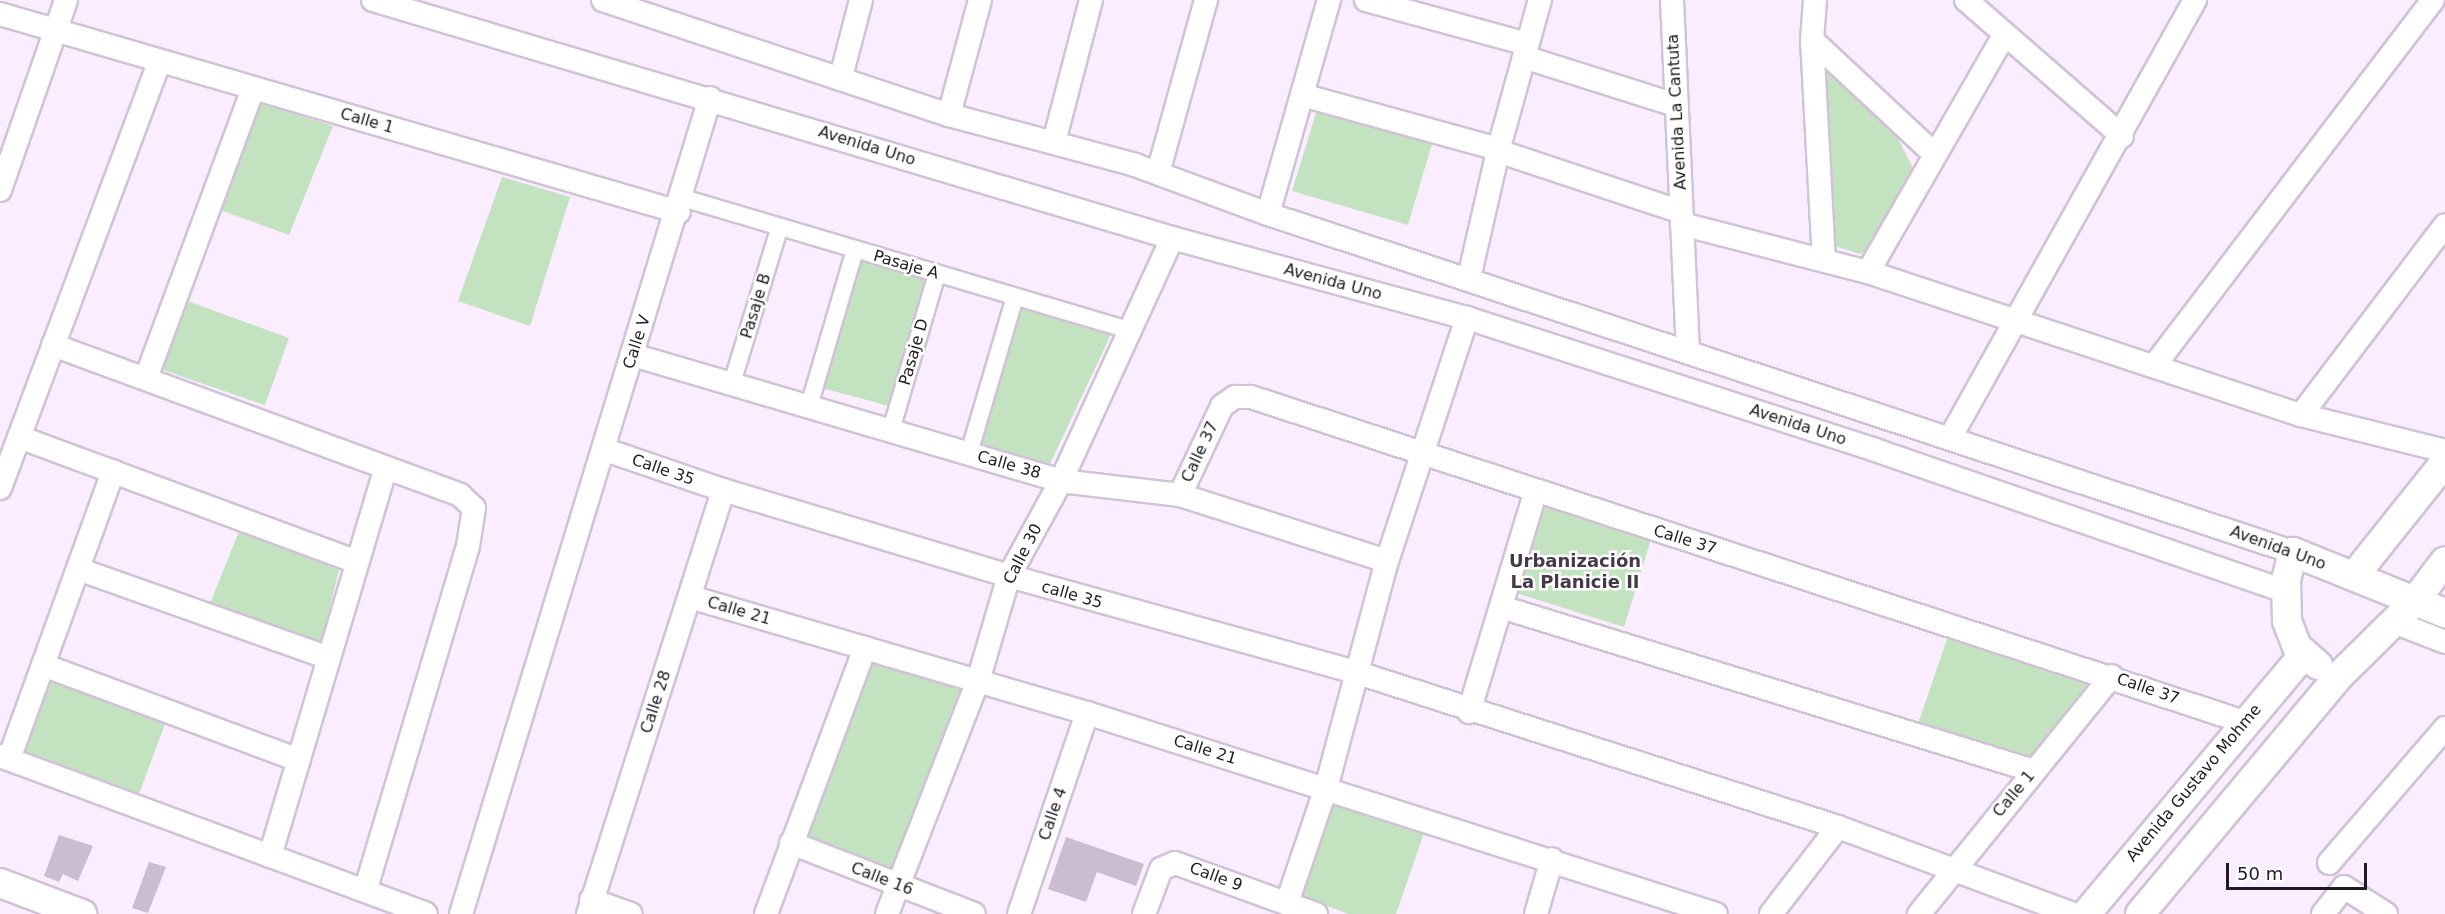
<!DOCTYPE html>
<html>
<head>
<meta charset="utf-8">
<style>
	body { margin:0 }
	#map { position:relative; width:2445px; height:914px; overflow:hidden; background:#faedff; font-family:"DejaVu Sans",sans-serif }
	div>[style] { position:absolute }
	.green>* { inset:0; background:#c3e2bf }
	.building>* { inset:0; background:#cbbcd0 }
	.roads { filter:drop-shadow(2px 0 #d1c2d7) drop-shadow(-2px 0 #d1c2d7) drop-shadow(0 2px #d1c2d7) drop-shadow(0 -2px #d1c2d7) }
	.pedestrian>* { height:16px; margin:-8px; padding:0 8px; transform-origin:8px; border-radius:8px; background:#fff }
	.minor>* { height:22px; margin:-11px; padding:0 11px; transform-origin:11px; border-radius:11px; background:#fff }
	.tertiary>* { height:28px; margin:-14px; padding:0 14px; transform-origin:14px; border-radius:14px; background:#fff }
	span { translate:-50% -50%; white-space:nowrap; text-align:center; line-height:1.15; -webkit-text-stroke:5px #fff; paint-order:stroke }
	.street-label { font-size:16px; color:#1f1a21 }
	.neighbourhood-label { font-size:18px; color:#453849; font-weight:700 }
	.scale { position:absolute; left:2226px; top:863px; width:141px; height:27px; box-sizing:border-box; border:3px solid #1f1a21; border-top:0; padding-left:8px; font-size:18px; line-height:21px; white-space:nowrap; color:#1f1a21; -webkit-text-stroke:4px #fff; paint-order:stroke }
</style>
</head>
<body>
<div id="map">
	<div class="green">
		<i style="clip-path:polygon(1831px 68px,1894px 131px,1913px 168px,1871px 251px,1860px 254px,1835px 246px,1824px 76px)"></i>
		<i style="clip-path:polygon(253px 101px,333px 126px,289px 235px,212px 207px)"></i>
		<i style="clip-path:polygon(1317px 110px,1432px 144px,1408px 225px,1292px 191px)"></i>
		<i style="clip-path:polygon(502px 177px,570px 197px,530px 326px,458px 301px)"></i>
		<i style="clip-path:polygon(858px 258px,930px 274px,889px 406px,822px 388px)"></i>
		<i style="clip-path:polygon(182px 299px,289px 338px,265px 405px,157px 368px)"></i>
		<i style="clip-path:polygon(1020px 304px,1114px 328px,1049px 466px,976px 445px)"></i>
		<i style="clip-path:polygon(1541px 501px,1652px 536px,1624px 627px,1516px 593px)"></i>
		<i style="clip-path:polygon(240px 529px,340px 566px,321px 644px,209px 606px)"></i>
		<i style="clip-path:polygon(1949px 633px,2084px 674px,2090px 685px,2031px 761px,1918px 724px)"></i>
		<i style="clip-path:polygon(877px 658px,958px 685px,963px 690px,896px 871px,807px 843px,804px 831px,868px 662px)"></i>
		<i style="clip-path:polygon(53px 677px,166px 721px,138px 797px,26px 759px,22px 748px,47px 681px)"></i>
		<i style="clip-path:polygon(1330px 802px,1426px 827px,1396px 914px,1349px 914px,1305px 898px,1301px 888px)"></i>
	</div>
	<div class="building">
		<i style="clip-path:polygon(59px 835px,93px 846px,78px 881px,63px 874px,59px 882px,44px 876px)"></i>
		<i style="clip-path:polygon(1066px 837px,1144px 864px,1136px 886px,1097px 872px,1086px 902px,1048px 889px)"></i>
		<i style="clip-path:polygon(149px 862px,166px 867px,148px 913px,132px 908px)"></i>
	</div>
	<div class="roads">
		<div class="pedestrian">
			<i style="left:683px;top:198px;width:466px;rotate:16.5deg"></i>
			<i style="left:732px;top:383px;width:161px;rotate:-73deg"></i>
			<i style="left:809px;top:406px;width:163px;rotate:-73.6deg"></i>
			<i style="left:891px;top:430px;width:163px;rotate:-73.6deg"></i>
			<i style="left:969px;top:453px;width:163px;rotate:-73.6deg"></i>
		</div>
		<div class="minor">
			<i style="left:373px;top:0;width:834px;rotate:16.59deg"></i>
			<i style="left:1172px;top:238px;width:306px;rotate:15.2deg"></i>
			<i style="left:1467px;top:318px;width:429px;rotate:17.9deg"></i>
			<i style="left:1875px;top:450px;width:434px;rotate:19deg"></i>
			<i style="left:603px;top:0;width:365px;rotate:18.4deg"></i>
			<i style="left:949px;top:115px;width:193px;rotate:15deg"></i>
			<i style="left:1135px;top:165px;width:142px;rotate:20.2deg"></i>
			<i style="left:1268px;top:214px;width:1079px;rotate:18.25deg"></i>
			<i style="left:1366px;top:0;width:167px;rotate:15.3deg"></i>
			<i style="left:1672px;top:0;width:353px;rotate:87.4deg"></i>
			<i style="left:1815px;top:0;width:40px;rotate:94.3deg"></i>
			<i style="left:1812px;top:40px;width:221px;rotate:86.9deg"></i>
			<i style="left:1966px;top:0;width:207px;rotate:41.1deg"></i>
			<i style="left:0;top:14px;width:707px;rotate:16.26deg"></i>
			<i style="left:1812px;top:40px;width:166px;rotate:43deg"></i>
			<i style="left:1524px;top:57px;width:158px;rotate:17.6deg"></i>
			<i style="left:841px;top:77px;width:80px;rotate:-75.4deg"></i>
			<i style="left:1302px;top:95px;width:192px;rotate:15.4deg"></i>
			<i style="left:949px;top:115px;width:119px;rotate:-74.9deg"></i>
			<i style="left:1054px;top:142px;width:147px;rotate:-75.4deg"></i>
			<i style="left:1498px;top:151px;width:193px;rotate:18.4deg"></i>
			<i style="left:1158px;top:173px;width:180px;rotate:-74.5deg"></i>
			<i style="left:0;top:190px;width:201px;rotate:-70.8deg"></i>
			<i style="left:1268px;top:214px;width:223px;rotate:-74.1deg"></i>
			<i style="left:1682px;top:224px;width:192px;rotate:14.5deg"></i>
			<i style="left:1868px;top:272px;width:456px;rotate:18.3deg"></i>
			<i style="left:2301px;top:415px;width:148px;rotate:14deg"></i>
			<i style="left:1868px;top:272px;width:271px;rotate:-60.1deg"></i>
			<i style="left:1469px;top:278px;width:130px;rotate:-77.1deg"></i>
			<i style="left:1498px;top:151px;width:157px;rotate:-74.5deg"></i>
			<i style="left:53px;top:345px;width:434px;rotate:20.2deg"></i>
			<i style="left:460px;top:495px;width:19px;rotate:43deg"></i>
			<i style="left:474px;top:508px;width:38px;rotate:99deg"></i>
			<i style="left:468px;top:546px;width:360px;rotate:106.6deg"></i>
			<i style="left:633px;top:355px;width:446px;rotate:16.4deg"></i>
			<i style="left:1061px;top:481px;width:120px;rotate:6.7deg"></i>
			<i style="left:1180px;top:495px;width:217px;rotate:17.7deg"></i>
			<i style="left:2154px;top:366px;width:460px;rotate:-52.7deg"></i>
			<i style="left:146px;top:378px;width:308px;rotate:-69.7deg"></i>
			<i style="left:2301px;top:415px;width:238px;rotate:-52.8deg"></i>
			<i style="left:19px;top:437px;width:360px;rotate:20.3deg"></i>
			<i style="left:1950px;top:438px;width:502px;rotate:-60.78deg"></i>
			<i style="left:603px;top:449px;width:127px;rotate:18.9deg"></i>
			<i style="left:723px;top:490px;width:299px;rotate:16.7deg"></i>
			<i style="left:1009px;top:576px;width:359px;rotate:15.5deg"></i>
			<i style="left:1355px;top:672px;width:507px;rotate:17.79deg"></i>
			<i style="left:1838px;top:827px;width:251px;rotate:20.3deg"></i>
			<i style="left:0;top:488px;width:455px;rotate:-69.5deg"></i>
			<i style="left:1180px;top:495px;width:98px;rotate:-64.7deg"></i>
			<i style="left:1222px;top:406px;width:16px;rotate:-35deg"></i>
			<i style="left:1235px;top:397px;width:16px"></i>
			<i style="left:1251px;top:397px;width:1045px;rotate:18.12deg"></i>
			<i style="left:78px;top:569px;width:266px;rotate:19.5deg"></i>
			<i style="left:690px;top:597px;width:414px;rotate:16.3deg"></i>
			<i style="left:1087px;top:713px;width:660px;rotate:17.72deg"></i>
			<i style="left:1501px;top:607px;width:558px;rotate:17.1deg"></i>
			<i style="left:2394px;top:622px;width:55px;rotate:21.4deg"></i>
			<i style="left:43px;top:665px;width:273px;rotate:20.4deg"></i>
			<i style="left:1469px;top:712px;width:229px;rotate:-73.2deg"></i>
			<i style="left:0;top:756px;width:454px;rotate:20.3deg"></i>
			<i style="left:9px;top:759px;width:306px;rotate:-70.1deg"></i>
			<i style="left:791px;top:843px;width:196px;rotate:21.2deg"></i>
			<i style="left:270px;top:856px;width:405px;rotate:-73.4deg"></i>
			<i style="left:2329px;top:863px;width:178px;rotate:-49.3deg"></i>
			<i style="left:591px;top:900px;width:42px;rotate:19.3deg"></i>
			<i style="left:1287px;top:903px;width:121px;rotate:-71.3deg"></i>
			<i style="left:1326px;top:788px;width:235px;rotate:-75deg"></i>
			<i style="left:1387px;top:561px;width:256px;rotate:-71.8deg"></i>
			<i style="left:461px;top:914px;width:853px;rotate:-73.03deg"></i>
			<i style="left:588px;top:914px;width:445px;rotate:-72.3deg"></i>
			<i style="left:766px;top:914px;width:284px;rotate:-69.6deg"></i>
			<i style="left:887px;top:914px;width:250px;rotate:-68.7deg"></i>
			<i style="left:978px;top:681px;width:109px;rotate:-73.6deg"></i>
			<i style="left:1009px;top:576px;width:108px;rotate:-61.3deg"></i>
			<i style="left:1061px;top:481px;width:267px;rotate:-65.4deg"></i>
			<i style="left:1019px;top:914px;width:212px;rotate:-71.3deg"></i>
			<i style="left:1144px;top:914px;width:48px;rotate:-69.3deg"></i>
			<i style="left:1161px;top:869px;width:15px;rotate:-23deg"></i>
			<i style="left:1175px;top:863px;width:150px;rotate:19.9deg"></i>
			<i style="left:1536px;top:914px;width:57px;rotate:-73.8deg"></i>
			<i style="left:1771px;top:914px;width:110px;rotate:-52.4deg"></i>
			<i style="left:1919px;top:914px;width:306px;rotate:-51deg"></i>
			<i style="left:2323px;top:914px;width:34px;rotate:-52deg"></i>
			<i style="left:2344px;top:887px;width:50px;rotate:32.7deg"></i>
		</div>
		<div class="tertiary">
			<i style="left:2354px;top:576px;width:146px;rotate:-51.4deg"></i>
			<i style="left:2318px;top:665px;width:28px;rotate:-139deg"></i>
			<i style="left:2297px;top:647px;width:28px;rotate:-111deg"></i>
			<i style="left:2287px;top:621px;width:41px;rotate:-91.4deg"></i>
			<i style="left:2286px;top:580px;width:29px;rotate:-76deg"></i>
			<i style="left:2293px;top:552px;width:164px;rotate:21.9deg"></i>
			<i style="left:0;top:883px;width:88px;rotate:20.7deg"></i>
			<i style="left:2086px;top:914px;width:339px;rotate:-50deg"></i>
			<i style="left:2140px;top:914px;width:309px;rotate:-50.1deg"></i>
			<i style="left:2338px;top:677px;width:107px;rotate:-44.6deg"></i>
			<i style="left:2414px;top:602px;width:51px;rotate:-52.9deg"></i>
		</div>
	</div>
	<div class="street-label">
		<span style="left:1677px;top:112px;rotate:-93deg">Avenida La Cantuta</span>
		<span style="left:367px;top:121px;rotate:16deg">Calle 1</span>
		<span style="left:867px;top:146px;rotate:17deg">Avenida Uno</span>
		<span style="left:906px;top:265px;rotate:16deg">Pasaje A</span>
		<span style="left:1333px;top:282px;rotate:15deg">Avenida Uno</span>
		<span style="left:756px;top:306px;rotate:-73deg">Pasaje B</span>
		<span style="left:637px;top:342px;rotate:-72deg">Calle V</span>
		<span style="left:914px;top:352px;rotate:-74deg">Pasaje D</span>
		<span style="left:1798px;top:425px;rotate:18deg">Avenida Uno</span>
		<span style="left:1200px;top:452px;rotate:-65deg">Calle 37</span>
		<span style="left:1009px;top:465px;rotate:16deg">Calle 38</span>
		<span style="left:663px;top:470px;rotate:19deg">Calle 35</span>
		<span style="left:1685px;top:540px;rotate:17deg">Calle 37</span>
		<span style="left:2278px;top:548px;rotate:20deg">Avenida Uno</span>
		<span style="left:1023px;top:554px;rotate:-63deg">Calle 30</span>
		<span style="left:1072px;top:595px;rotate:16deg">calle 35</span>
		<span style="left:739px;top:611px;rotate:16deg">Calle 21</span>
		<span style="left:2148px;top:689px;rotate:19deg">Calle 37</span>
		<span style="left:656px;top:702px;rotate:-72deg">Calle 28</span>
		<span style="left:1205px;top:750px;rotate:17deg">Calle 21</span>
		<span style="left:2194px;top:783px;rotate:-50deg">Avenida Gustavo Mohme</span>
		<span style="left:2014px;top:794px;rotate:-50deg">Calle 1</span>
		<span style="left:1053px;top:814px;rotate:-71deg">Calle 4</span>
		<span style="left:1216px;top:877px;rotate:20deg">Calle 9</span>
		<span style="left:882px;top:879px;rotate:21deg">Calle 16</span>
	</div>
	<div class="neighbourhood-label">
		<span style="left:1575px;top:572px">Urbanización<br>La Planicie II</span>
	</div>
	<div class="scale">50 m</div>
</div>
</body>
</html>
